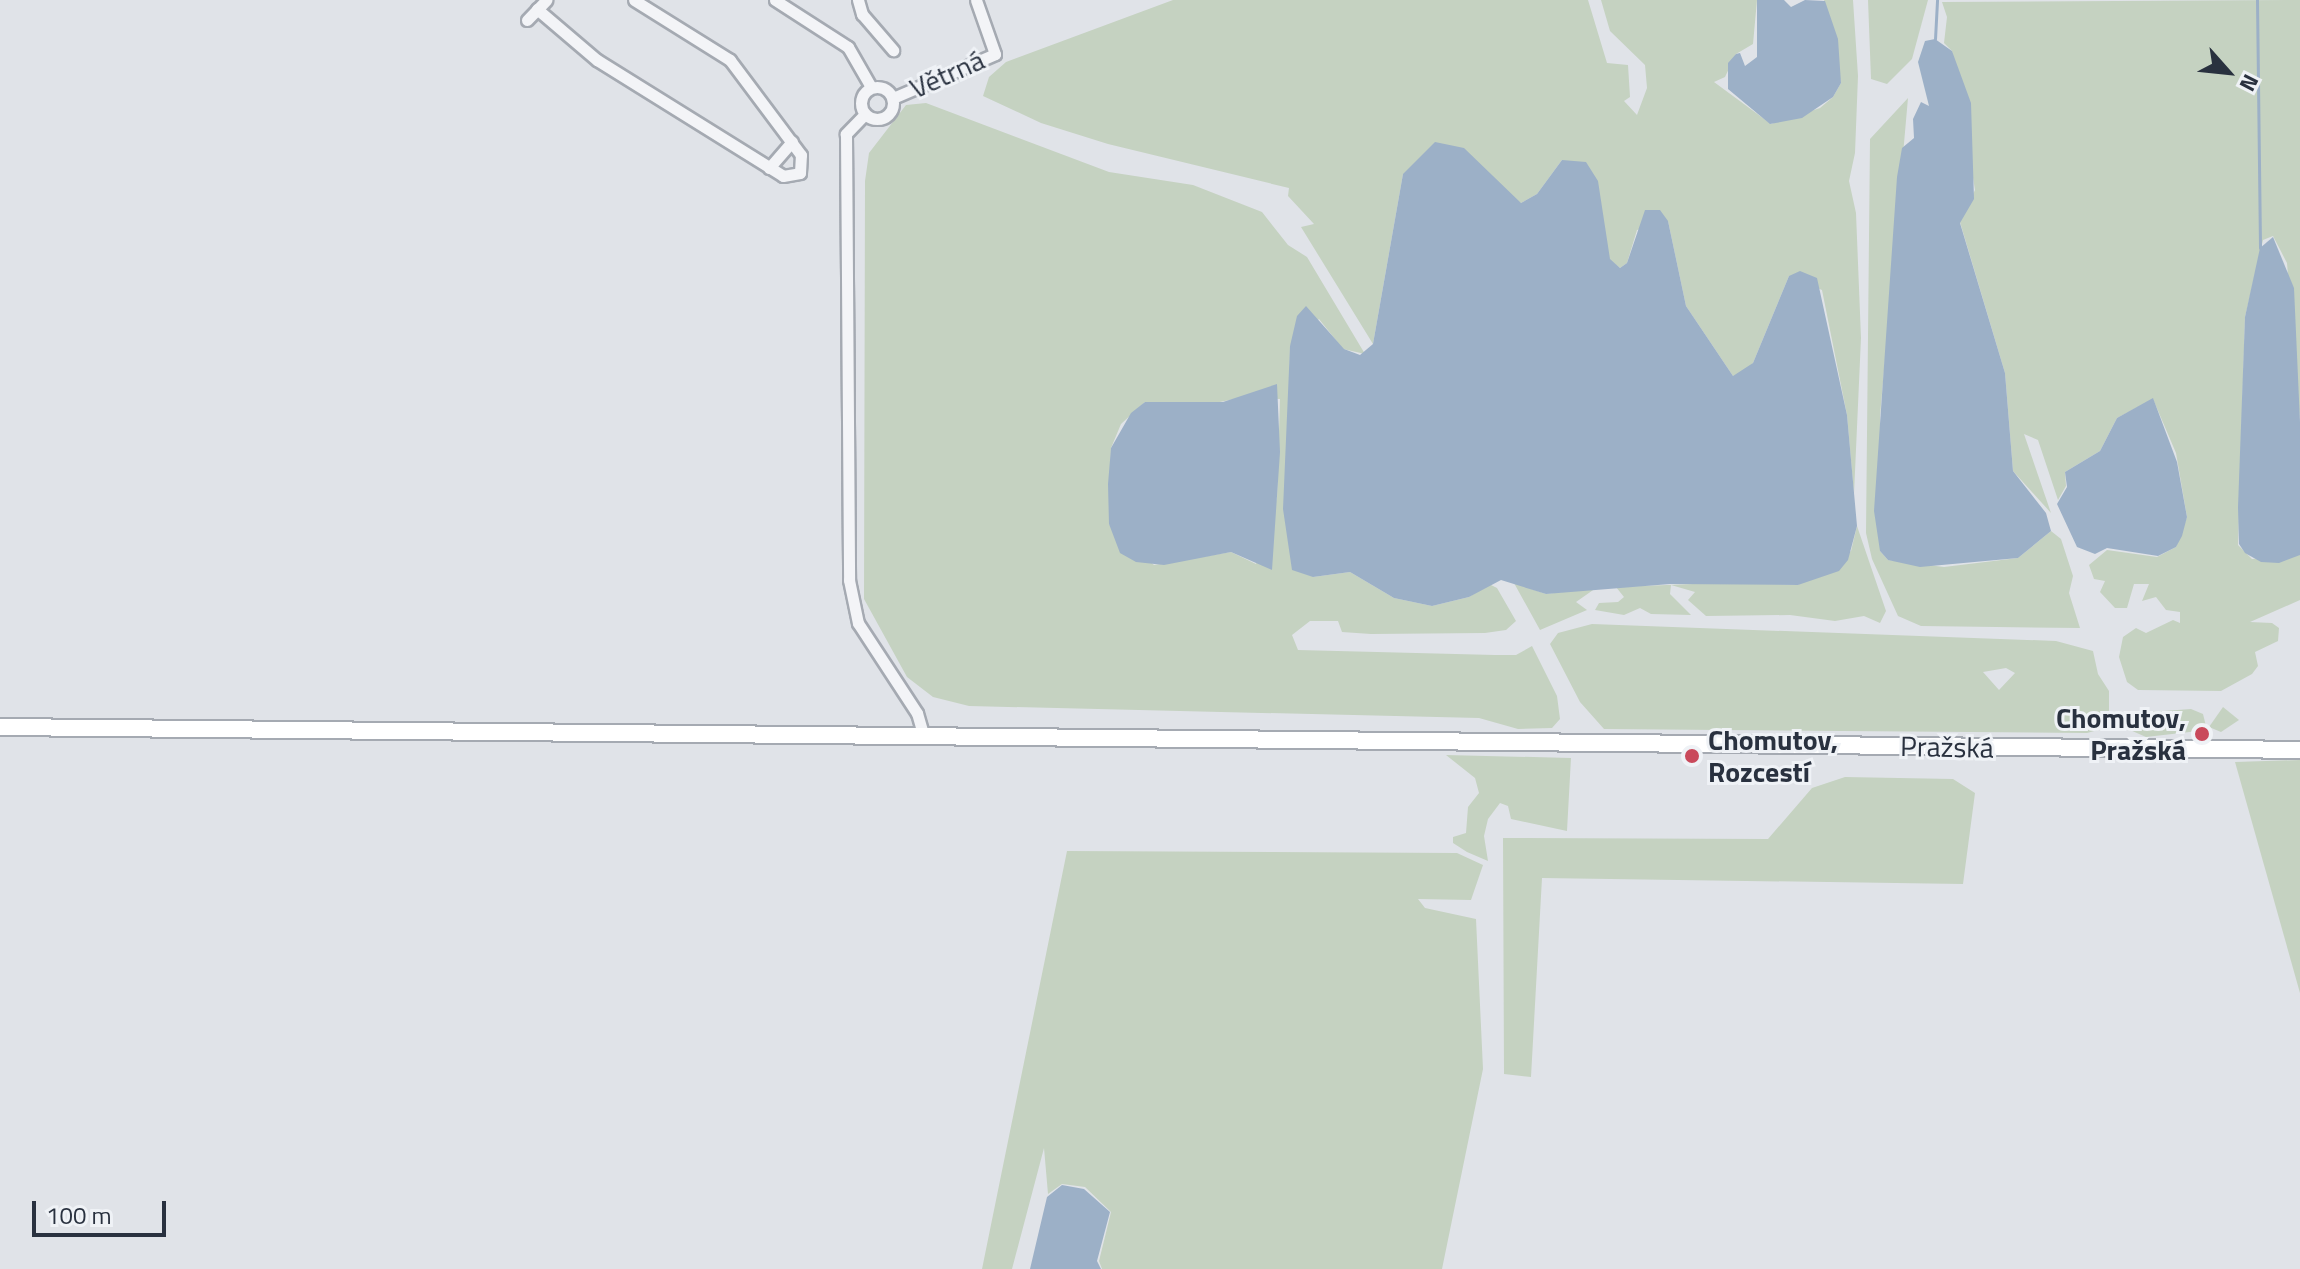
<!DOCTYPE html>
<html>
<head>
<meta charset="utf-8">
<style>
	body { margin:0 }
	#map { position:relative; width:2300px; height:1269px; overflow:hidden; background:#e0e3e8; font-family:"Titillium Web",sans-serif }
	div>[style] { position:absolute }
	.green>* { inset:0; background:#c5d2c1 }
	.water>* { inset:0; background:#9cb0c7 }
	.stream>* { height:3px; margin:-1.5px; padding:0 1.5px; transform-origin:1.5px; border-radius:1.5px; background:#9cb0c7 }
	.roads { filter:drop-shadow(2px 0 #a5aab2) drop-shadow(-2px 0 #a5aab2) drop-shadow(0 2px #a5aab2) drop-shadow(0 -2px #a5aab2) }
	.street>* { height:11px; margin:-5.5px; padding:0 5.5px; transform-origin:5.5px; border-radius:5.5px; background:#f3f4f7 }
	.street>.ring { margin:-5.5px; padding:0; box-sizing:content-box; background:none; border:11px solid #f3f4f7; border-radius:50% }
	.secondary>* { height:16px; margin:-8px; padding:0 8px; transform-origin:8px; border-radius:8px; background:#fff }
	.dots>* { width:22px; height:22px; translate:-50% -50%; box-sizing:border-box; border:4px solid #eff2f6; border-radius:50% }
	span { translate:-50% -50%; white-space:nowrap; text-align:center; line-height:1.15; -webkit-text-stroke:6px #eff2f6; paint-order:stroke }
	.street-label { font-size:28px; color:#29313f }
	.poi-label { font-size:28px; color:#29313f; font-weight:700 }
	.right { translate:-100% -50%; text-align:right }
	.left { translate:0 -50%; text-align:left }
	.north { position:absolute; left:2188px; top:32px; width:80px; height:80px; -webkit-text-stroke:6px #eff2f6; paint-order:stroke; rotate:117deg; font-size:22px; font-weight:700; line-height:32px; text-align:center; color:#29313f }
	.north::after { content:''; display:block; margin:auto; width:28px; height:36px; background:#29313f; clip-path:polygon(50% 0,100% 100%,50% 72%,0 100%) }
	.scale { position:absolute; left:32px; top:1201px; width:134px; height:36px; box-sizing:border-box; border:4px solid #29313f; border-top:0; padding-left:10px; font-size:24px; line-height:28px; white-space:nowrap; color:#29313f; -webkit-text-stroke:6px #eff2f6; paint-order:stroke }
</style>
</head>
<body>
<div id="map">
	<div class="green">
		<i style="clip-path:polygon(1173px 0,1588px 0,1607px 63px,1628px 65px,1630px 97px,1624px 101px,1637px 115px,1647px 88px,1645px 65px,1610px 31px,1601px 0,1757px 0,1753px 44px,1736px 54px,1725px 77px,1714px 82px,1771px 124px,1820px 108px,1833px 97px,1841px 83px,1824px 0,1853px 0,1858px 76px,1855px 153px,1849px 181px,1856px 213px,1861px 338px,1854px 494px,1847px 415px,1822px 290px,1789px 276px,1753px 363px,1742px 375px,1733px 376px,1686px 306px,1668px 221px,1637px 230px,1627px 263px,1620px 268px,1610px 260px,1562px 160px,1537px 194px,1521px 203px,1403px 174px,1373px 344px,1301px 227px,1314px 224px,1288px 196px,1289px 188px,1108px 144px,1041px 123px,983px 96px,989px 77px,1006px 62px)"></i>
		<i style="clip-path:polygon(1868px 0,1928px 0,1912px 59px,1887px 84px,1871px 79px)"></i>
		<i style="clip-path:polygon(2300px 0,2300px 422px,2287px 263px,2273px 236px,2263px 240px,2245px 317px,2238px 545px,2252px 559px,2300px 555px,2300px 600px,2250px 622px,2272px 623px,2279px 628px,2278px 641px,2255px 652px,2258px 666px,2252px 674px,2221px 691px,2138px 690px,2127px 682px,2119px 657px,2123px 637px,2136px 628px,2146px 633px,2173px 620px,2180px 623px,2180px 612px,2166px 610px,2156px 597px,2142px 601px,2149px 584px,2134px 584px,2127px 608px,2115px 608px,2100px 592px,2105px 581px,2094px 579px,2089px 565px,2107px 550px,2157px 557px,2176px 547px,2187px 517px,2176px 453px,2153px 399px,2117px 418px,2100px 451px,2065px 472px,2066px 486px,2058px 500px,2038px 440px,2024px 434px,2051px 513px,2013px 471px,2005px 373px,1960px 222px,1975px 190px,1952px 51px,1944px 43px,1947px 17px,1942px 2px)"></i>
		<i style="clip-path:polygon(1908px 98px,1880px 416px,1880px 551px,1888px 560px,1944px 567px,2018px 558px,2051px 531px,2061px 539px,2073px 576px,2069px 593px,2080px 628px,1921px 626px,1898px 616px,1872px 559px,1866px 533px,1870px 139px)"></i>
		<i style="clip-path:polygon(evenodd,926px 103px,1109px 172px,1193px 185px,1262px 212px,1288px 245px,1307px 257px,1365px 354px,1343px 349px,1319px 319px,1290px 346px,1289px 423px,1313px 577px,1350px 572px,1394px 598px,1432px 606px,1469px 597px,1489px 584px,1497px 588px,1516px 621px,1506px 630px,1485px 633px,1371px 634px,1342px 632px,1338px 621px,1310px 621px,1292px 635px,1298px 650px,1495px 655px,1516px 655px,1532px 646px,1557px 696px,1560px 719px,1552px 728px,1518px 729px,1479px 718px,969px 706px,933px 697px,907px 677px,864px 599px,865px 181px,869px 153px,906px 105px,926px 103px,1239px 398px,1280px 399px,1277px 498px,1256px 564px,1231px 552px,1154px 565px,1109px 524px,1111px 448px,1121px 424px,1145px 402px,1215px 403px,1239px 398px)"></i>
		<i style="clip-path:polygon(1857px 526px,1886px 611px,1880px 623px,1864px 616px,1835px 621px,1790px 615px,1706px 616px,1688px 600px,1695px 592px,1671px 585px,1670px 594px,1691px 615px,1651px 614px,1640px 608px,1624px 615px,1595px 610px,1599px 603px,1618px 602px,1624px 597px,1616px 587px,1744px 582px,1798px 585px,1851px 551px)"></i>
		<i style="clip-path:polygon(1514px 583px,1546px 594px,1596px 588px,1576px 602px,1587px 610px,1540px 630px)"></i>
		<i style="clip-path:polygon(evenodd,1592px 624px,2056px 641px,2093px 651px,2098px 674px,2109px 691px,2109px 713px,2098px 730px,2087px 733px,1604px 729px,1580px 702px,1550px 644px,1558px 633px,1592px 624px,2006px 668px,2015px 673px,1999px 690px,1983px 672px,2006px 668px)"></i>
		<i style="clip-path:polygon(2223px 707px,2239px 720px,2221px 732px,2209px 727px)"></i>
		<i style="clip-path:polygon(2191px 709px,2203px 714px,2207px 730px,2146px 737px,2130px 730px,2137px 713px)"></i>
		<i style="clip-path:polygon(1446px 755px,1571px 758px,1567px 831px,1511px 819px,1508px 806px,1500px 803px,1488px 819px,1484px 836px,1488px 861px,1467px 852px,1453px 843px,1453px 837px,1466px 833px,1468px 807px,1479px 793px,1475px 778px)"></i>
		<i style="clip-path:polygon(2300px 760px,2300px 993px,2235px 762px)"></i>
		<i style="clip-path:polygon(1845px 777px,1953px 779px,1975px 793px,1963px 884px,1542px 878px,1531px 1077px,1504px 1074px,1503px 838px,1768px 839px,1812px 788px)"></i>
		<i style="clip-path:polygon(1067px 851px,1457px 853px,1483px 865px,1471px 900px,1418px 899px,1425px 908px,1476px 919px,1483px 1069px,1442px 1269px,1102px 1269px,1099px 1261px,1111px 1212px,1085px 1187px,1062px 1184px,1048px 1194px,1044px 1148px,1012px 1269px,982px 1269px)"></i>
	</div>
	<div class="water">
		<i style="clip-path:polygon(1757px 0,1784px 0,1791px 7px,1805px 0,1825px 1px,1838px 39px,1841px 83px,1833px 97px,1802px 118px,1770px 124px,1728px 89px,1728px 63px,1736px 54px,1740px 53px,1745px 66px,1757px 57px)"></i>
		<i style="clip-path:polygon(1935px 39px,1952px 51px,1971px 103px,1974px 199px,1960px 223px,2005px 373px,2013px 471px,2046px 513px,2051px 531px,2018px 558px,1920px 567px,1888px 560px,1880px 551px,1874px 511px,1897px 177px,1902px 148px,1914px 138px,1913px 119px,1921px 102px,1929px 106px,1918px 62px,1925px 41px)"></i>
		<i style="clip-path:polygon(1435px 142px,1464px 148px,1521px 203px,1537px 194px,1562px 160px,1586px 162px,1598px 181px,1610px 259px,1620px 268px,1627px 263px,1645px 210px,1660px 210px,1668px 221px,1686px 306px,1733px 376px,1753px 363px,1789px 276px,1800px 271px,1817px 278px,1847px 415px,1857px 526px,1848px 560px,1839px 571px,1798px 585px,1670px 584px,1546px 594px,1501px 580px,1469px 597px,1432px 606px,1394px 598px,1350px 572px,1313px 577px,1292px 570px,1283px 509px,1290px 346px,1297px 316px,1306px 306px,1344px 349px,1360px 355px,1373px 344px,1403px 174px)"></i>
		<i style="clip-path:polygon(2273px 237px,2294px 288px,2300px 422px,2300px 555px,2279px 563px,2261px 562px,2245px 553px,2239px 544px,2238px 507px,2245px 317px,2260px 248px)"></i>
		<i style="clip-path:polygon(1277px 384px,1280px 452px,1272px 570px,1231px 552px,1164px 565px,1136px 562px,1120px 553px,1109px 524px,1108px 484px,1111px 448px,1131px 413px,1145px 402px,1223px 402px)"></i>
		<i style="clip-path:polygon(2153px 398px,2177px 462px,2187px 517px,2182px 536px,2176px 547px,2158px 556px,2107px 548px,2095px 554px,2077px 547px,2057px 504px,2067px 487px,2065px 472px,2100px 451px,2117px 418px)"></i>
		<i style="clip-path:polygon(1062px 1185px,1084px 1189px,1110px 1212px,1097px 1261px,1101px 1269px,1030px 1269px,1047px 1197px)"></i>
	</div>
	<div class="stream">
		<i style="left:2257px;top:0;width:248px;rotate:89.3deg"></i>
		<i style="left:1935px;top:39px;width:39px;rotate:-87deg"></i>
	</div>
	<div class="roads">
		<div class="street">
			<i style="left:775px;top:0;width:87px;rotate:32.8deg"></i>
			<i style="left:848px;top:47px;width:46px;rotate:60.1deg"></i>
			<i style="left:858px;top:0;width:15px;rotate:74deg"></i>
			<i style="left:862px;top:14px;width:48px;rotate:49.3deg"></i>
			<i style="left:537px;top:9px;width:79px;rotate:40.4deg"></i>
			<i style="left:597px;top:60px;width:219px;rotate:31.9deg"></i>
			<i style="left:783px;top:176px;width:17px;rotate:-10deg"></i>
			<i style="left:800px;top:173px;width:18px;rotate:-87deg"></i>
			<i style="left:801px;top:155px;width:119px;rotate:-126.8deg"></i>
			<i style="left:730px;top:60px;width:113px;rotate:-148deg"></i>
			<i style="left:527px;top:20px;width:28px;rotate:-46deg"></i>
			<i class="ring" style="left:861px;top:87px;width:21px;height:21px"></i>
			<i style="left:893px;top:98px;width:111px;rotate:-23.3deg"></i>
			<i style="left:995px;top:54px;width:57px;rotate:-109.4deg"></i>
			<i style="left:865px;top:114px;width:28px;rotate:134deg"></i>
			<i style="left:846px;top:134px;width:446px;rotate:89.6deg"></i>
			<i style="left:849px;top:580px;width:44px;rotate:78.2deg"></i>
			<i style="left:858px;top:623px;width:108px;rotate:56.8deg"></i>
			<i style="left:917px;top:713px;width:25px;rotate:74deg"></i>
			<i style="left:769px;top:168px;width:35px;rotate:-49deg"></i>
		</div>
		<div class="secondary">
			<i style="left:0;top:727px;width:2300px;rotate:0.57deg"></i>
		</div>
	</div>
	<div class="dots">
		<i style="left:2202px;top:734px;background:#c9495b"></i>
		<i style="left:1692px;top:756px;background:#c9495b"></i>
	</div>
	<div class="street-label">
		<span style="left:947px;top:74px;rotate:-24deg">Větrná</span>
		<span style="left:1947px;top:747px;rotate:1deg">Pražská</span>
	</div>
	<div class="poi-label">
		<span class="right" style="left:2186px;top:734px">Chomutov,<br>Pražská</span>
		<span class="left" style="left:1708px;top:756px">Chomutov,<br>Rozcestí</span>
	</div>
	<div class="north">N</div>
	<div class="scale">100 m</div>
</div>
</body>
</html>
